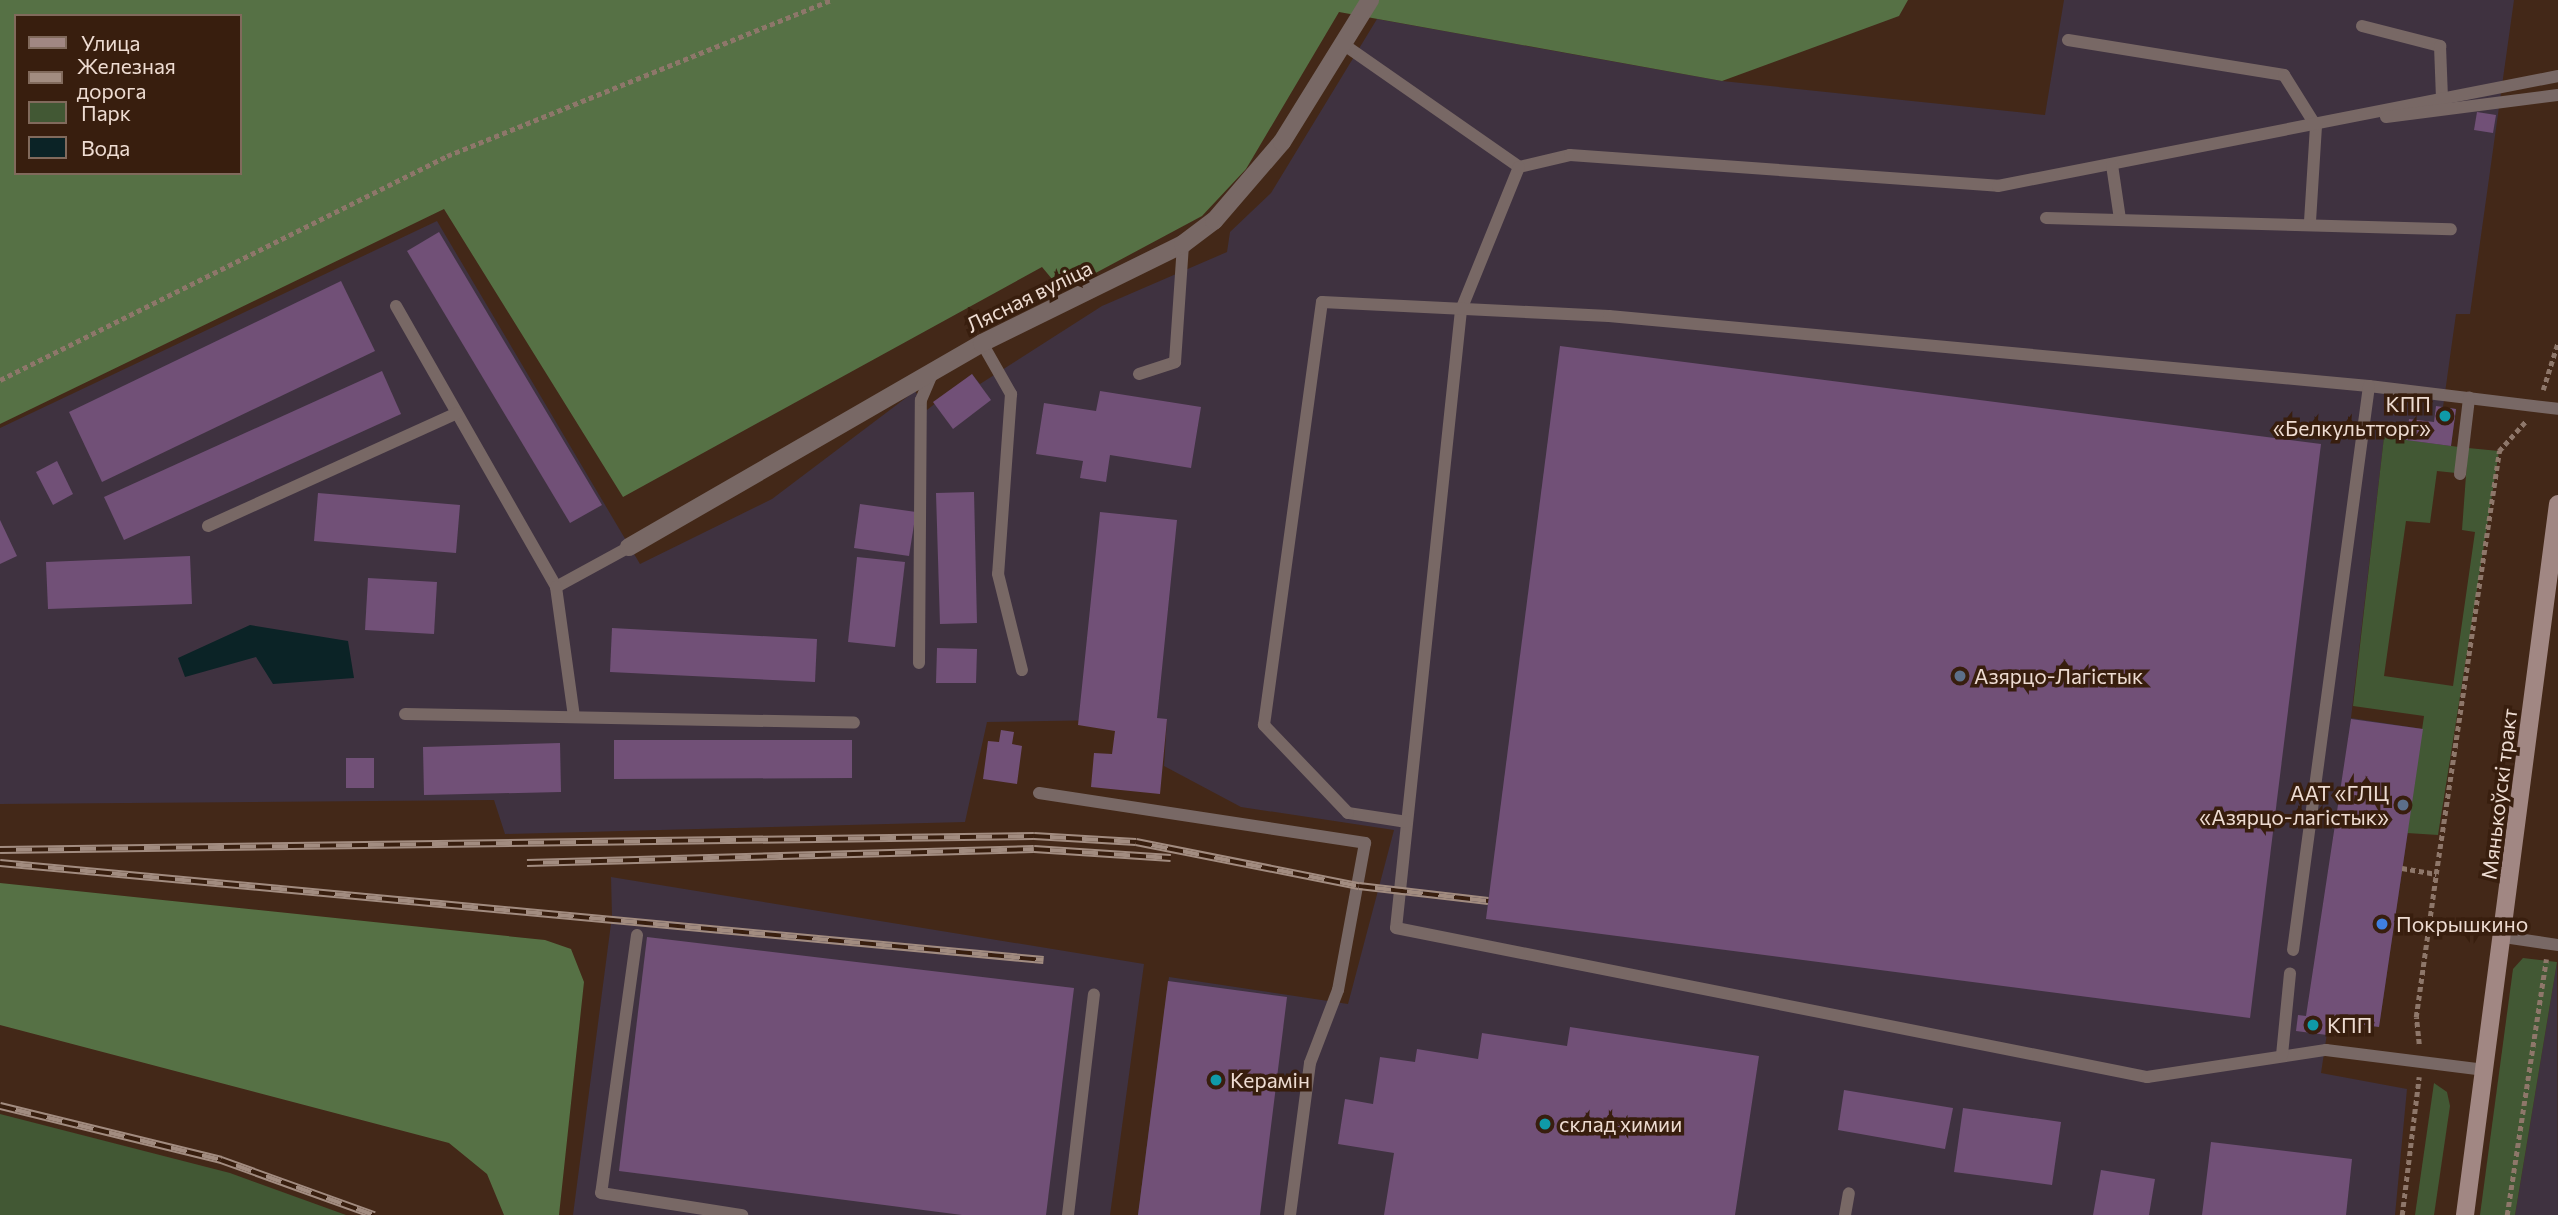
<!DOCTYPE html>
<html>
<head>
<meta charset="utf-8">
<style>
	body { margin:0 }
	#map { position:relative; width:2558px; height:1215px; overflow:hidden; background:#432818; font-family:Commissioner,sans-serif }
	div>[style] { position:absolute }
	.industrial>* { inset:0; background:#3f3240 }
	.green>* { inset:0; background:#425834 }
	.forest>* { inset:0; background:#567145 }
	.water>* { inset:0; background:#0b2326 }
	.building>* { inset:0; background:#715077 }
	.path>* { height:4.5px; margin-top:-2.25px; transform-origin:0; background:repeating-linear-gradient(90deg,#8e776a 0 5px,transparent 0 8.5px) }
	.lane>* { height:12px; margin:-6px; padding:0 6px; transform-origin:6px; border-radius:6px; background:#786865 }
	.street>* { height:18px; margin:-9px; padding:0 9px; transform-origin:9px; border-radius:9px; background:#786865 }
	.secondary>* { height:18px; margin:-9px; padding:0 9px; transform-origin:9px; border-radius:9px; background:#a18783 }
	.rail>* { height:8px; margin-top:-4px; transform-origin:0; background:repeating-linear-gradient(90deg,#381e0e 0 16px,#a28c80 0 32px); box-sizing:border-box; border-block:2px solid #a28c80 }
	.dots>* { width:19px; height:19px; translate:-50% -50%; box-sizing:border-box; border:4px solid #381e0e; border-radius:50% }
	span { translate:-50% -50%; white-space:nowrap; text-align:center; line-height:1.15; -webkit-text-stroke:7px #381e0e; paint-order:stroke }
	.street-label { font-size:21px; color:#eedcd2 }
	.poi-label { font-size:21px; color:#eedcd2 }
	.right { translate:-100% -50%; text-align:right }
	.left { translate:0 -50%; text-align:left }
	.legend { position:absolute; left:14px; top:14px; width:228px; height:161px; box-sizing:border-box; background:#381e0e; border:2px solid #816a5c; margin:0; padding:9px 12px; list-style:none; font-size:21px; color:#eedcd2 }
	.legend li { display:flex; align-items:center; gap:14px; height:35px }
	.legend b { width:35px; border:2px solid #816a5c }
</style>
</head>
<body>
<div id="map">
	<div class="industrial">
		<i style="clip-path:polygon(2064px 0,2514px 0,2470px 314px,2456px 314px,2443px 407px,2456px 409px,2451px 446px,2384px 438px,2351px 718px,2423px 729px,2379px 1027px,2329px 1020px,2321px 1073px,2407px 1089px,2395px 1215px,1138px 1215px,1169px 977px,1348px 1004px,1394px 830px,1241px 807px,1164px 766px,1167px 719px,987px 722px,965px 822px,505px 834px,494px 800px,0 804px,0 428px,437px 221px,640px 564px,772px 499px,915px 391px,927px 410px,972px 374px,980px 384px,1102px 306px,1227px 252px,1230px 232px,1271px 193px,1377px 19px,1722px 81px,2045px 115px)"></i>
		<i style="clip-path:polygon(611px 877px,1144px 964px,1110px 1215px,573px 1215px,612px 916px)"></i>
		<i style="clip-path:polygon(2557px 962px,2558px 1215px,2515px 1215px)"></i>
	</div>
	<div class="green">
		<i style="clip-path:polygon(2384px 437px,2459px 447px,2456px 473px,2437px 471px,2430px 523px,2406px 521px,2384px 676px,2453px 686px,2475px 532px,2462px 530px,2468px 448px,2499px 451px,2438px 835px,2407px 833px,2424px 716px,2353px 706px)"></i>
		<i style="clip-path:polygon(2523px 958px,2557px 962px,2515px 1215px,2480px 1215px,2513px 969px)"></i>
		<i style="clip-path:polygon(2434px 1083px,2447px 1092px,2450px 1106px,2434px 1215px,2415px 1215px)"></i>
		<i style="clip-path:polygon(0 1114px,230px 1173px,346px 1215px,0 1215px)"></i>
	</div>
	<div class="forest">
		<i style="clip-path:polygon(evenodd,0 0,1908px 0,1899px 16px,1722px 81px,1339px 12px,1246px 169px,1202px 216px,1062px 291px,1042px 267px,623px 497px,444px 209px,0 424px,0 0,16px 16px,240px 16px,240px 173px,16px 173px,16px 16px)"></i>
		<i style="clip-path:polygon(0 883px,545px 940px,571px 949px,584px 982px,559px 1215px,504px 1215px,487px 1174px,449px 1143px,0 1025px)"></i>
	</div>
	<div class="water">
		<i style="clip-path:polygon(250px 625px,348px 641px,354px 678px,273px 684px,256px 657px,185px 677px,178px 658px)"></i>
	</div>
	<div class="building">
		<i style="clip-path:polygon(2477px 112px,2496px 115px,2493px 133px,2474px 130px)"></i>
		<i style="clip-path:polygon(439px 232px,602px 505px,570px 523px,407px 251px)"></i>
		<i style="clip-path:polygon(341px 281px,375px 351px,102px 482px,69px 412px)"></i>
		<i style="clip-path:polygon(1560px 346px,2321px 444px,2250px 1018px,1486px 919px)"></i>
		<i style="clip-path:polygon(382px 371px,401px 414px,124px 540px,104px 497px)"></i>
		<i style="clip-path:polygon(972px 374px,991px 400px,953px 429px,933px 402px)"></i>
		<i style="clip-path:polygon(1100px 391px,1201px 407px,1191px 468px,1110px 455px,1106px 482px,1080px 478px,1083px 461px,1036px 454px,1044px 403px,1096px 411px)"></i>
		<i style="clip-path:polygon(2436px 406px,2456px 409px,2451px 446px,2406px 440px,2409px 419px,2434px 422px)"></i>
		<i style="clip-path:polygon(57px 461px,73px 494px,53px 505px,36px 472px)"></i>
		<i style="clip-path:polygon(974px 492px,977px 623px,940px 624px,936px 493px)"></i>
		<i style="clip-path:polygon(318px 493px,460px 505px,456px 553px,314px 541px)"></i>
		<i style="clip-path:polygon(860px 504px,916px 512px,909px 556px,854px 548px)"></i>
		<i style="clip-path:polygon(1100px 512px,1177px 520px,1157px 718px,1167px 719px,1160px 794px,1091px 787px,1094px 753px,1112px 754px,1115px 731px,1078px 725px)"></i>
		<i style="clip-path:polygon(0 520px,17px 556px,0 564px)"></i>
		<i style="clip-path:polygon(190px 556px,192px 604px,48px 609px,46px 562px)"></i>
		<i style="clip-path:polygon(857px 557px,905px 562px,895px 647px,848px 642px)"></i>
		<i style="clip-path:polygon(368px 578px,437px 582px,434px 634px,365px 630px)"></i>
		<i style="clip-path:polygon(612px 628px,817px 639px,815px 682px,610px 672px)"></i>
		<i style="clip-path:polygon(937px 648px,977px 649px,976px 683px,936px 683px)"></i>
		<i style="clip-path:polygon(2351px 719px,2423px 729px,2379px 1027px,2329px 1020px,2327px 1035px,2296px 1031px,2298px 1015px,2306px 1016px)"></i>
		<i style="clip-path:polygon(1001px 730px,1014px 732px,1012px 744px,1022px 746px,1017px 784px,983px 779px,988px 741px,999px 742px)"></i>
		<i style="clip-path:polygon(614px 740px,852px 740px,852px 778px,614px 779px)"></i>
		<i style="clip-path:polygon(560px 743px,561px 792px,424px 795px,423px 747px)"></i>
		<i style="clip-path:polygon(346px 758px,374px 758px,374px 788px,346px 788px)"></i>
		<i style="clip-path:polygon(647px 937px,1074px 988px,1046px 1215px,962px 1215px,619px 1171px)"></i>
		<i style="clip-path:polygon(1168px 981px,1287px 997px,1260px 1215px,1138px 1215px)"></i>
		<i style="clip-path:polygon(1570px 1027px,1759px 1056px,1735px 1215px,1384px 1215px,1394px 1153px,1338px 1144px,1345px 1099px,1373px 1104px,1380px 1057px,1415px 1062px,1417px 1049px,1478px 1059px,1482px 1033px,1567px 1046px)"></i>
		<i style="clip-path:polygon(1844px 1090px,1953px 1108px,1945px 1149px,1838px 1130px)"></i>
		<i style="clip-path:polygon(1963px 1108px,2061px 1122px,2052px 1185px,1954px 1172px)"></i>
		<i style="clip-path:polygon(2211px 1142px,2352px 1159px,2346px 1215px,2202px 1215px)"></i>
		<i style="clip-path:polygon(2101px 1170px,2155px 1179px,2149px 1215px,2093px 1215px)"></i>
	</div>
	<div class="path">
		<i style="left:0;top:380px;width:500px;rotate:-26.6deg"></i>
		<i style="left:447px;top:156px;width:414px;rotate:-22.1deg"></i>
		<i style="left:2543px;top:390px;width:50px;rotate:-72.6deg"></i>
		<i style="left:2402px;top:868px;width:35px;rotate:10deg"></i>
		<i style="left:2419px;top:1044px;width:27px;rotate:-96deg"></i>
		<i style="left:2416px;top:1017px;width:144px;rotate:-82deg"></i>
		<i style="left:2436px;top:874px;width:428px;rotate:-81.5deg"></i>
		<i style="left:2499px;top:451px;width:40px;rotate:-48deg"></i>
		<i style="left:2402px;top:1215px;width:139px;rotate:-83deg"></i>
		<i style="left:2507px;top:1215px;width:259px;rotate:-81.3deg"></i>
	</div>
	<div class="lane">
		<i style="left:2362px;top:26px;width:81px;rotate:14.4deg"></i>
		<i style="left:2440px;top:46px;width:51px;rotate:87.8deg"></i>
		<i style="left:2068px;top:40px;width:219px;rotate:9.2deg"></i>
		<i style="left:2284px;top:75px;width:60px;rotate:57.9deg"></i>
		<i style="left:2316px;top:126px;width:95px;rotate:93.6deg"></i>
		<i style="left:1343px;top:44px;width:215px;rotate:34.9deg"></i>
		<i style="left:1519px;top:167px;width:52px;rotate:-13.2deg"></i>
		<i style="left:1570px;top:155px;width:429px;rotate:4.1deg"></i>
		<i style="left:1998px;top:186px;width:571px;rotate:-11.11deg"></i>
		<i style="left:2386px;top:117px;width:173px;rotate:-7.3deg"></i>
		<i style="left:2112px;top:165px;width:55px;rotate:81.6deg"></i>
		<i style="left:1519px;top:167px;width:154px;rotate:112.1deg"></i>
		<i style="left:1461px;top:310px;width:621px;rotate:96deg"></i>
		<i style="left:1396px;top:928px;width:766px;rotate:11.22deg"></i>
		<i style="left:2147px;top:1077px;width:181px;rotate:-8.6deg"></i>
		<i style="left:2326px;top:1050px;width:160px;rotate:7.2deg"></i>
		<i style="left:2046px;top:218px;width:405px;rotate:1.6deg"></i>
		<i style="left:396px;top:306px;width:323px;rotate:60.3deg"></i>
		<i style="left:556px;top:587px;width:83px;rotate:-28.7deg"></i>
		<i style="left:982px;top:343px;width:59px;rotate:60.4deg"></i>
		<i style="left:1011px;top:394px;width:180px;rotate:94.1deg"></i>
		<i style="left:998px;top:574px;width:99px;rotate:76deg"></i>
		<i style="left:1139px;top:374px;width:38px;rotate:-18deg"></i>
		<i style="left:1175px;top:362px;width:118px;rotate:-86.1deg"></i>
		<i style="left:2369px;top:386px;width:190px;rotate:6.9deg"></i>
		<i style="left:2460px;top:474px;width:77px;rotate:-83.2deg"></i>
		<i style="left:208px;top:526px;width:273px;rotate:-24.4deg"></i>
		<i style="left:556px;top:587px;width:131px;rotate:82.1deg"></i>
		<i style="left:919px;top:663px;width:263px;rotate:-89.6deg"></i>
		<i style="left:921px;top:400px;width:33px;rotate:-67deg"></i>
		<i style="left:405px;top:714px;width:449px;rotate:1.1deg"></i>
		<i style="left:1039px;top:793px;width:330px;rotate:8.7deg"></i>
		<i style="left:1365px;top:843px;width:149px;rotate:100.4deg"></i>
		<i style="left:1338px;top:990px;width:78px;rotate:111deg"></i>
		<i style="left:1310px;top:1063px;width:153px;rotate:97.5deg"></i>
		<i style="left:1407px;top:822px;width:60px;rotate:-171.3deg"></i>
		<i style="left:1348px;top:813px;width:122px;rotate:-133.7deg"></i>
		<i style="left:1264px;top:725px;width:427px;rotate:-82.2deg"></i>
		<i style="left:1322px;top:302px;width:287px;rotate:2.8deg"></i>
		<i style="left:1609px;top:316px;width:763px;rotate:5.26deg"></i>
		<i style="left:2369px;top:386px;width:569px;rotate:97.67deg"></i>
		<i style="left:637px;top:935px;width:260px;rotate:97.9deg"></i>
		<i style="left:601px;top:1193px;width:143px;rotate:8.9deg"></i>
		<i style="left:2504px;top:937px;width:55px;rotate:8.4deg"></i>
		<i style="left:2282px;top:1055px;width:82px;rotate:-84.4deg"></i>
		<i style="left:1068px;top:1215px;width:222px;rotate:-83.3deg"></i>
		<i style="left:1845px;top:1215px;width:22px;rotate:-80deg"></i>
	</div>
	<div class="street">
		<i style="left:629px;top:547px;width:408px;rotate:-30deg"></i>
		<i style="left:982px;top:343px;width:224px;rotate:-26.2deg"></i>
		<i style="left:1183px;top:244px;width:39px;rotate:-37deg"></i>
		<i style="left:1214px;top:221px;width:104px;rotate:-49.3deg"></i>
		<i style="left:1282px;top:142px;width:167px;rotate:-58.2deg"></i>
	</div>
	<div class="secondary">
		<i style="left:2465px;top:1215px;width:717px;rotate:-82.55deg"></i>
	</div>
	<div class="rail">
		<i style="left:0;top:850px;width:1034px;rotate:-0.78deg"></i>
		<i style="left:1034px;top:836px;width:102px;rotate:3.4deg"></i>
		<i style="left:1136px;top:842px;width:227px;rotate:11.2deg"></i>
		<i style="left:1359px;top:886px;width:130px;rotate:6.6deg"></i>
		<i style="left:0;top:863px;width:1048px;rotate:5.31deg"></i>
		<i style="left:527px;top:863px;width:507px;rotate:-1.58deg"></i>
		<i style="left:1034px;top:849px;width:137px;rotate:3.8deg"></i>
		<i style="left:0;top:1106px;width:228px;rotate:13.7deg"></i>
		<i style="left:221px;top:1160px;width:163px;rotate:19.8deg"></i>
	</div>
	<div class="dots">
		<i style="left:2445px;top:416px;background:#0f9aa8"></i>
		<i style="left:1960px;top:676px;background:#5c6f8a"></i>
		<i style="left:2403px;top:805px;background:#5c6f8a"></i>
		<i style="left:2382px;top:924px;background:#3f7fe0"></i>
		<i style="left:2313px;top:1025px;background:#0f9aa8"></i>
		<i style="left:1216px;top:1080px;background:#0f9aa8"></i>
		<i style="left:1545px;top:1124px;background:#0f9aa8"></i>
	</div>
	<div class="street-label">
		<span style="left:1029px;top:296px;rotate:-26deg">Лясная вуліца</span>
		<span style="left:2499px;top:794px;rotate:-83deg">Мянькоўскі тракт</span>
	</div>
	<div class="poi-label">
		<span class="right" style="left:2431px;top:416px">КПП<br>«Белкультторг»</span>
		<span class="left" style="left:1974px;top:676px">Азярцо-Лагістык</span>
		<span class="right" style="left:2389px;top:805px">ААТ «ГЛЦ<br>«Азярцо-лагістык»</span>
		<span class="left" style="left:2396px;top:924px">Покрышкино</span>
		<span class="left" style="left:2327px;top:1025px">КПП</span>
		<span class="left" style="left:1230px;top:1080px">Керамін</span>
		<span class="left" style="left:1559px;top:1124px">склад химии</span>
	</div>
	<ul class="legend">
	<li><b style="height:9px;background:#a18783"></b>Улица</li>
	<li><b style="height:9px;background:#a28c80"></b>Железная дорога</li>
	<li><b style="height:19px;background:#425834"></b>Парк</li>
	<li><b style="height:19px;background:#0b2326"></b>Вода</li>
	</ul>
</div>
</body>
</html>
